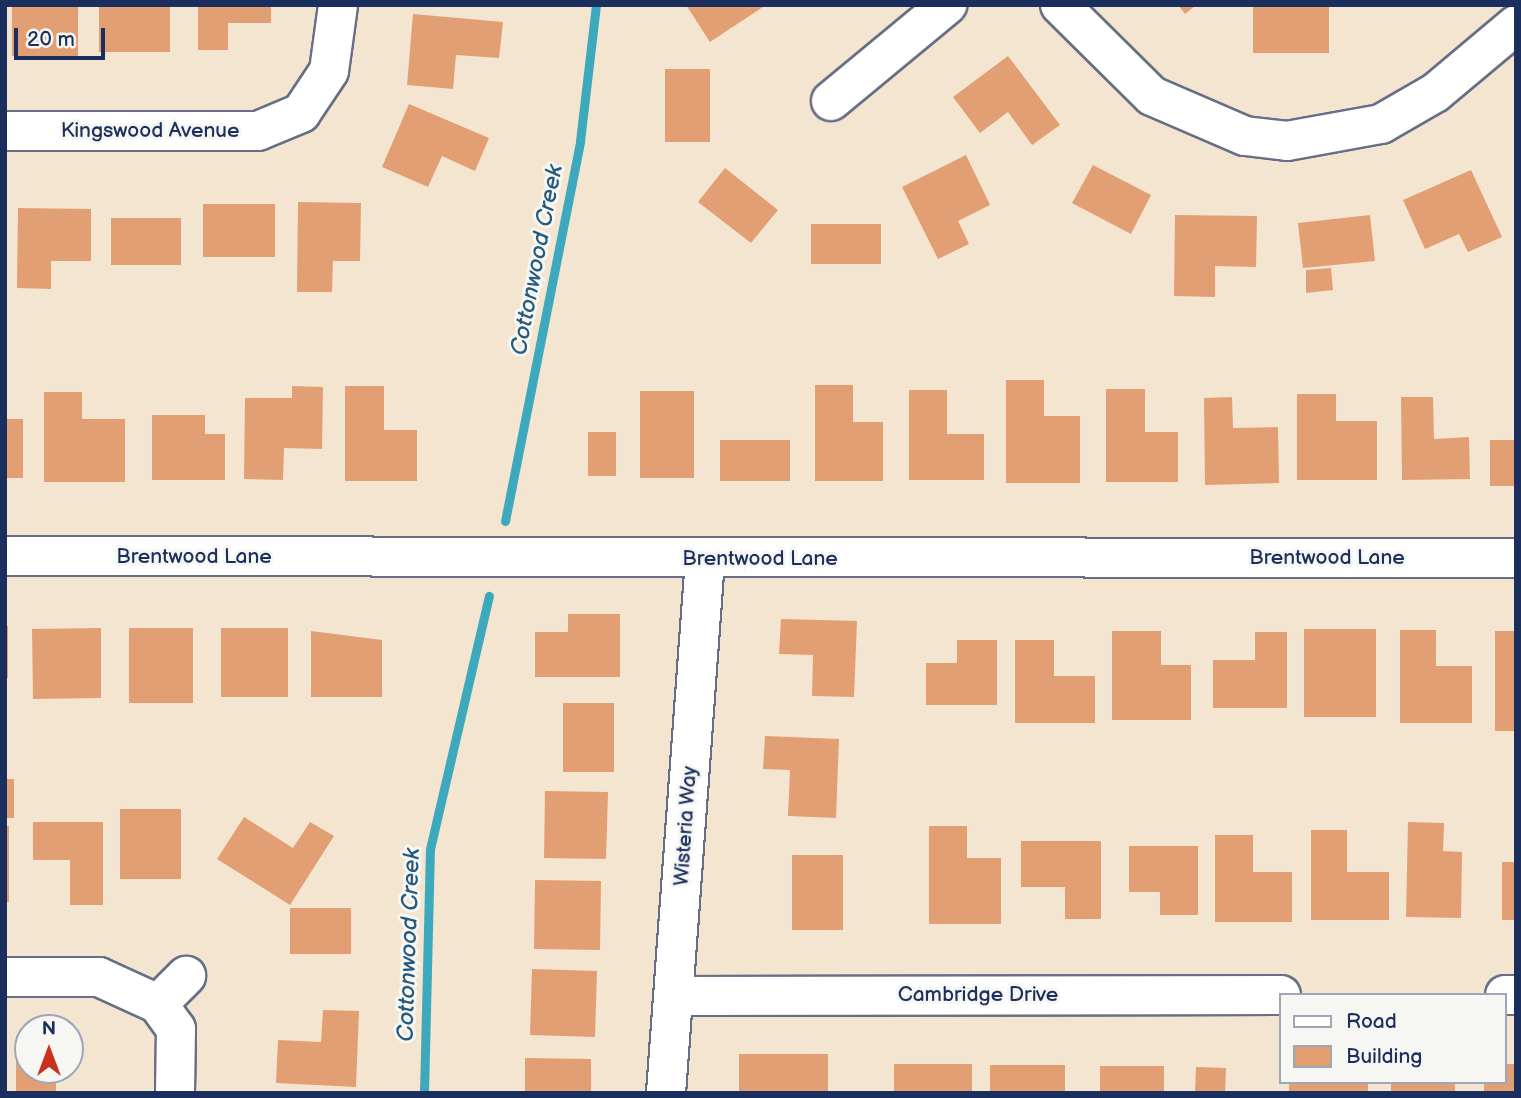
<!DOCTYPE html>
<html>
<head>
<meta charset="utf-8">
<style>
	body { margin:0 }
	#map { position:relative; width:1521px; height:1098px; overflow:hidden; background:#f4e5d0; font-family:"Balsamiq Sans",sans-serif }
	div>[style] { position:absolute }
	.stream>* { height:9px; margin:-4.5px; padding:0 4.5px; transform-origin:4.5px; border-radius:4.5px; background:#3ea9bd }
	.building>* { inset:0; background:#e29f73 }
	.roads { filter:drop-shadow(2px 0 #676f86) drop-shadow(-2px 0 #676f86) drop-shadow(0 2px #676f86) drop-shadow(0 -2px #676f86) }
	.minor>* { height:38px; margin:-19px; padding:0 19px; transform-origin:19px; border-radius:19px; background:#fff }
	span { translate:-50% -50%; white-space:nowrap; text-align:center; line-height:1.15; -webkit-text-stroke:6px #f6f6f2; paint-order:stroke }
	.street-label { font-size:21px; color:#1b2f5e }
	.water-label { font-size:23px; color:#275a7f; font-style:italic }
	.frame { position:absolute; inset:0; border:7px solid #1b2f5e; pointer-events:none }
	.legend { position:absolute; left:1279px; top:993px; width:228px; height:91px; box-sizing:border-box; background:#f6f6f2; border:2px solid #9ea6b7; margin:0; padding:9px 12px; list-style:none; font-size:21px; color:#1b2f5e }
	.legend li { display:flex; align-items:center; gap:14px; height:35px }
	.legend b { width:35px; border:2px solid #9ea6b7 }
	.north { position:absolute; left:14px; top:1014px; width:70px; height:70px; box-sizing:border-box; background:#f6f6f2; border:2px solid #9ea6b7; border-radius:50%; rotate:0deg; font-size:19px; font-weight:700; line-height:28px; text-align:center; color:#1b2f5e }
	.north::after { content:''; display:block; margin:auto; width:24px; height:32px; background:#c8321e; clip-path:polygon(50% 0,100% 100%,50% 72%,0 100%) }
	.scale { position:absolute; left:14px; top:28px; width:91px; height:32px; box-sizing:border-box; border:4px solid #1b2f5e; border-top:0; padding-left:9px; font-size:21px; line-height:24px; white-space:nowrap; color:#1b2f5e; -webkit-text-stroke:5px #f6f6f2; paint-order:stroke }
</style>
</head>
<body>
<div id="map">
	<div class="stream">
		<i style="left:505px;top:521px;width:387px;rotate:-78.8deg"></i>
		<i style="left:580px;top:141px;width:137px;rotate:-83.3deg"></i>
		<i style="left:424px;top:1093px;width:244px;rotate:-88.6deg"></i>
		<i style="left:430px;top:849px;width:260px;rotate:-76.9deg"></i>
	</div>
	<div class="building">
		<i style="clip-path:polygon(99px 5px,170px 5px,170px 52px,99px 52px)"></i>
		<i style="clip-path:polygon(198px 5px,271px 5px,271px 23px,228px 23px,228px 50px,198px 50px)"></i>
		<i style="clip-path:polygon(686px 5px,766px 5px,710px 42px)"></i>
		<i style="clip-path:polygon(1178px 5px,1196px 5px,1185px 14px)"></i>
		<i style="clip-path:polygon(1253px 5px,1329px 5px,1329px 53px,1253px 53px)"></i>
		<i style="clip-path:polygon(12px 6px,78px 6px,78px 56px,12px 56px)"></i>
		<i style="clip-path:polygon(413px 14px,503px 22px,499px 58px,456px 55px,453px 89px,407px 85px)"></i>
		<i style="clip-path:polygon(1008px 56px,1060px 125px,1032px 145px,1008px 112px,980px 133px,953px 97px)"></i>
		<i style="clip-path:polygon(665px 69px,710px 69px,710px 142px,665px 142px)"></i>
		<i style="clip-path:polygon(409px 104px,489px 138px,475px 171px,442px 156px,428px 187px,382px 167px)"></i>
		<i style="clip-path:polygon(966px 155px,990px 205px,958px 221px,969px 244px,938px 259px,902px 187px)"></i>
		<i style="clip-path:polygon(1093px 165px,1151px 195px,1131px 234px,1072px 203px)"></i>
		<i style="clip-path:polygon(725px 168px,778px 210px,751px 243px,698px 202px)"></i>
		<i style="clip-path:polygon(1471px 170px,1502px 237px,1468px 252px,1459px 234px,1425px 249px,1403px 200px)"></i>
		<i style="clip-path:polygon(298px 202px,361px 203px,360px 261px,333px 261px,332px 292px,297px 292px)"></i>
		<i style="clip-path:polygon(203px 204px,275px 204px,275px 257px,203px 257px)"></i>
		<i style="clip-path:polygon(18px 208px,91px 209px,91px 261px,51px 261px,51px 289px,17px 288px)"></i>
		<i style="clip-path:polygon(1175px 215px,1257px 216px,1256px 267px,1215px 266px,1215px 297px,1174px 296px)"></i>
		<i style="clip-path:polygon(1370px 215px,1375px 261px,1303px 268px,1298px 223px)"></i>
		<i style="clip-path:polygon(111px 218px,181px 218px,181px 265px,111px 265px)"></i>
		<i style="clip-path:polygon(811px 224px,881px 224px,881px 264px,811px 264px)"></i>
		<i style="clip-path:polygon(1331px 268px,1333px 290px,1306px 293px,1306px 270px)"></i>
		<i style="clip-path:polygon(1006px 380px,1044px 380px,1044px 416px,1080px 416px,1080px 483px,1006px 483px)"></i>
		<i style="clip-path:polygon(815px 385px,853px 385px,853px 422px,883px 422px,883px 481px,815px 481px)"></i>
		<i style="clip-path:polygon(292px 386px,323px 387px,322px 449px,284px 448px,283px 480px,244px 479px,245px 398px,292px 398px)"></i>
		<i style="clip-path:polygon(345px 386px,384px 386px,384px 430px,417px 430px,417px 481px,345px 481px)"></i>
		<i style="clip-path:polygon(1106px 389px,1145px 389px,1145px 432px,1178px 432px,1178px 482px,1106px 482px)"></i>
		<i style="clip-path:polygon(909px 390px,947px 390px,947px 434px,984px 434px,984px 480px,909px 480px)"></i>
		<i style="clip-path:polygon(640px 391px,694px 391px,694px 478px,640px 478px)"></i>
		<i style="clip-path:polygon(44px 392px,82px 392px,82px 419px,125px 419px,125px 482px,44px 482px)"></i>
		<i style="clip-path:polygon(1297px 394px,1336px 394px,1336px 421px,1377px 421px,1377px 480px,1297px 480px)"></i>
		<i style="clip-path:polygon(1232px 397px,1233px 428px,1278px 427px,1279px 483px,1205px 485px,1204px 398px)"></i>
		<i style="clip-path:polygon(1401px 397px,1433px 397px,1434px 439px,1469px 437px,1470px 479px,1402px 480px)"></i>
		<i style="clip-path:polygon(152px 415px,205px 415px,205px 434px,225px 434px,225px 480px,152px 480px)"></i>
		<i style="clip-path:polygon(5px 419px,23px 419px,23px 478px,5px 478px)"></i>
		<i style="clip-path:polygon(588px 432px,616px 432px,616px 476px,588px 476px)"></i>
		<i style="clip-path:polygon(720px 440px,790px 440px,790px 481px,720px 481px)"></i>
		<i style="clip-path:polygon(1490px 440px,1516px 440px,1516px 486px,1490px 486px)"></i>
		<i style="clip-path:polygon(568px 614px,620px 614px,620px 677px,535px 677px,535px 632px,568px 632px)"></i>
		<i style="clip-path:polygon(781px 619px,857px 621px,854px 697px,812px 696px,813px 655px,779px 654px)"></i>
		<i style="clip-path:polygon(5px 626px,8px 626px,8px 678px,5px 678px)"></i>
		<i style="clip-path:polygon(101px 628px,101px 698px,33px 699px,32px 629px)"></i>
		<i style="clip-path:polygon(129px 628px,193px 628px,193px 703px,129px 703px)"></i>
		<i style="clip-path:polygon(221px 628px,288px 628px,288px 697px,221px 697px)"></i>
		<i style="clip-path:polygon(1304px 629px,1376px 629px,1376px 717px,1304px 717px)"></i>
		<i style="clip-path:polygon(1400px 630px,1436px 630px,1436px 666px,1472px 666px,1472px 723px,1400px 723px)"></i>
		<i style="clip-path:polygon(311px 631px,382px 640px,382px 697px,311px 697px)"></i>
		<i style="clip-path:polygon(1112px 631px,1161px 631px,1161px 665px,1191px 665px,1191px 720px,1112px 720px)"></i>
		<i style="clip-path:polygon(1495px 631px,1516px 631px,1516px 731px,1495px 731px)"></i>
		<i style="clip-path:polygon(1255px 632px,1287px 632px,1287px 708px,1213px 708px,1213px 660px,1255px 660px)"></i>
		<i style="clip-path:polygon(957px 640px,997px 640px,997px 705px,926px 705px,926px 663px,957px 663px)"></i>
		<i style="clip-path:polygon(1015px 640px,1054px 640px,1054px 676px,1095px 676px,1095px 723px,1015px 723px)"></i>
		<i style="clip-path:polygon(563px 703px,614px 703px,614px 772px,563px 772px)"></i>
		<i style="clip-path:polygon(765px 736px,839px 739px,836px 818px,788px 816px,790px 770px,763px 769px)"></i>
		<i style="clip-path:polygon(5px 779px,14px 779px,14px 818px,5px 818px)"></i>
		<i style="clip-path:polygon(545px 791px,608px 792px,606px 859px,544px 858px)"></i>
		<i style="clip-path:polygon(120px 809px,181px 809px,181px 879px,120px 879px)"></i>
		<i style="clip-path:polygon(244px 817px,293px 848px,310px 822px,334px 836px,290px 905px,217px 859px)"></i>
		<i style="clip-path:polygon(33px 822px,103px 822px,103px 905px,70px 905px,70px 860px,33px 860px)"></i>
		<i style="clip-path:polygon(1408px 822px,1444px 823px,1443px 851px,1462px 852px,1461px 918px,1406px 917px)"></i>
		<i style="clip-path:polygon(5px 826px,9px 826px,9px 902px,5px 902px)"></i>
		<i style="clip-path:polygon(929px 826px,967px 826px,967px 858px,1001px 858px,1001px 924px,929px 924px)"></i>
		<i style="clip-path:polygon(1311px 830px,1347px 830px,1347px 872px,1389px 872px,1389px 920px,1311px 920px)"></i>
		<i style="clip-path:polygon(1215px 835px,1253px 835px,1253px 872px,1292px 872px,1292px 922px,1215px 922px)"></i>
		<i style="clip-path:polygon(1021px 841px,1101px 841px,1101px 919px,1065px 919px,1065px 887px,1021px 887px)"></i>
		<i style="clip-path:polygon(1129px 846px,1198px 846px,1198px 915px,1160px 915px,1160px 892px,1129px 892px)"></i>
		<i style="clip-path:polygon(792px 855px,843px 855px,843px 930px,792px 930px)"></i>
		<i style="clip-path:polygon(1502px 862px,1516px 862px,1516px 920px,1502px 920px)"></i>
		<i style="clip-path:polygon(535px 880px,601px 881px,600px 950px,534px 949px)"></i>
		<i style="clip-path:polygon(290px 908px,351px 908px,351px 954px,290px 954px)"></i>
		<i style="clip-path:polygon(532px 969px,597px 971px,595px 1037px,530px 1035px)"></i>
		<i style="clip-path:polygon(323px 1010px,359px 1011px,356px 1087px,276px 1083px,278px 1040px,321px 1042px)"></i>
		<i style="clip-path:polygon(16px 1051px,28px 1051px,28px 1070px,56px 1070px,56px 1093px,16px 1093px)"></i>
		<i style="clip-path:polygon(739px 1054px,828px 1054px,828px 1093px,739px 1093px)"></i>
		<i style="clip-path:polygon(525px 1058px,591px 1059px,591px 1093px,525px 1093px)"></i>
		<i style="clip-path:polygon(894px 1064px,972px 1064px,972px 1093px,894px 1093px)"></i>
		<i style="clip-path:polygon(1505px 1064px,1516px 1064px,1516px 1093px,1484px 1093px,1484px 1082px,1505px 1082px)"></i>
		<i style="clip-path:polygon(990px 1065px,1065px 1065px,1065px 1093px,990px 1093px)"></i>
		<i style="clip-path:polygon(1100px 1066px,1164px 1066px,1164px 1093px,1100px 1093px)"></i>
		<i style="clip-path:polygon(1196px 1067px,1226px 1068px,1225px 1093px,1195px 1093px)"></i>
		<i style="clip-path:polygon(1289px 1082px,1368px 1082px,1368px 1093px,1289px 1093px)"></i>
		<i style="clip-path:polygon(1391px 1082px,1455px 1082px,1455px 1093px,1391px 1093px)"></i>
	</div>
	<div class="roads">
		<div class="minor">
			<i style="left:1060px;top:5px;width:129px;rotate:44.7deg"></i>
			<i style="left:1152px;top:96px;width:101px;rotate:23.3deg"></i>
			<i style="left:1245px;top:136px;width:42px;rotate:6.8deg"></i>
			<i style="left:1287px;top:141px;width:96px;rotate:-10.3deg"></i>
			<i style="left:1381px;top:124px;width:62px;rotate:-29.9deg"></i>
			<i style="left:1435px;top:93px;width:106px;rotate:-40deg"></i>
			<i style="left:831px;top:101px;width:151px;rotate:-39.6deg"></i>
			<i style="left:5px;top:131px;width:253px"></i>
			<i style="left:258px;top:131px;width:47px;rotate:-22.7deg"></i>
			<i style="left:301px;top:113px;width:50px;rotate:-56.3deg"></i>
			<i style="left:329px;top:71px;width:67px;rotate:-82.2deg"></i>
			<i style="left:5px;top:556px;width:1511px;rotate:0.08deg"></i>
			<i style="left:5px;top:977px;width:94px"></i>
			<i style="left:99px;top:977px;width:65px;rotate:24.6deg"></i>
			<i style="left:1505px;top:995px;width:11px"></i>
			<i style="left:674px;top:996px;width:607px;rotate:-0.09deg"></i>
			<i style="left:175px;top:1093px;width:64px;rotate:-89.1deg"></i>
			<i style="left:176px;top:1029px;width:31px;rotate:-126deg"></i>
			<i style="left:158px;top:1004px;width:40px;rotate:-45deg"></i>
			<i style="left:666px;top:1093px;width:535px;rotate:-85.82deg"></i>
		</div>
	</div>
	<div class="street-label">
		<span style="left:150px;top:131px">Kingswood Avenue</span>
		<span style="left:194px;top:557px">Brentwood Lane</span>
		<span style="left:1327px;top:558px">Brentwood Lane</span>
		<span style="left:760px;top:559px">Brentwood Lane</span>
		<span style="left:686px;top:826px;rotate:-86deg">Wisteria Way</span>
		<span style="left:978px;top:995px">Cambridge Drive</span>
	</div>
	<div class="water-label">
		<span style="left:537px;top:260px;rotate:-79deg">Cottonwood Creek</span>
		<span style="left:409px;top:945px;rotate:-88deg">Cottonwood Creek</span>
	</div>
	<div class="frame"></div>
	<ul class="legend">
	<li><b style="height:9px;background:#fff"></b>Road</li>
	<li><b style="height:19px;background:#e29f73"></b>Building</li>
	</ul>
	<div class="north">N</div>
	<div class="scale">20 m</div>
</div>
</body>
</html>
